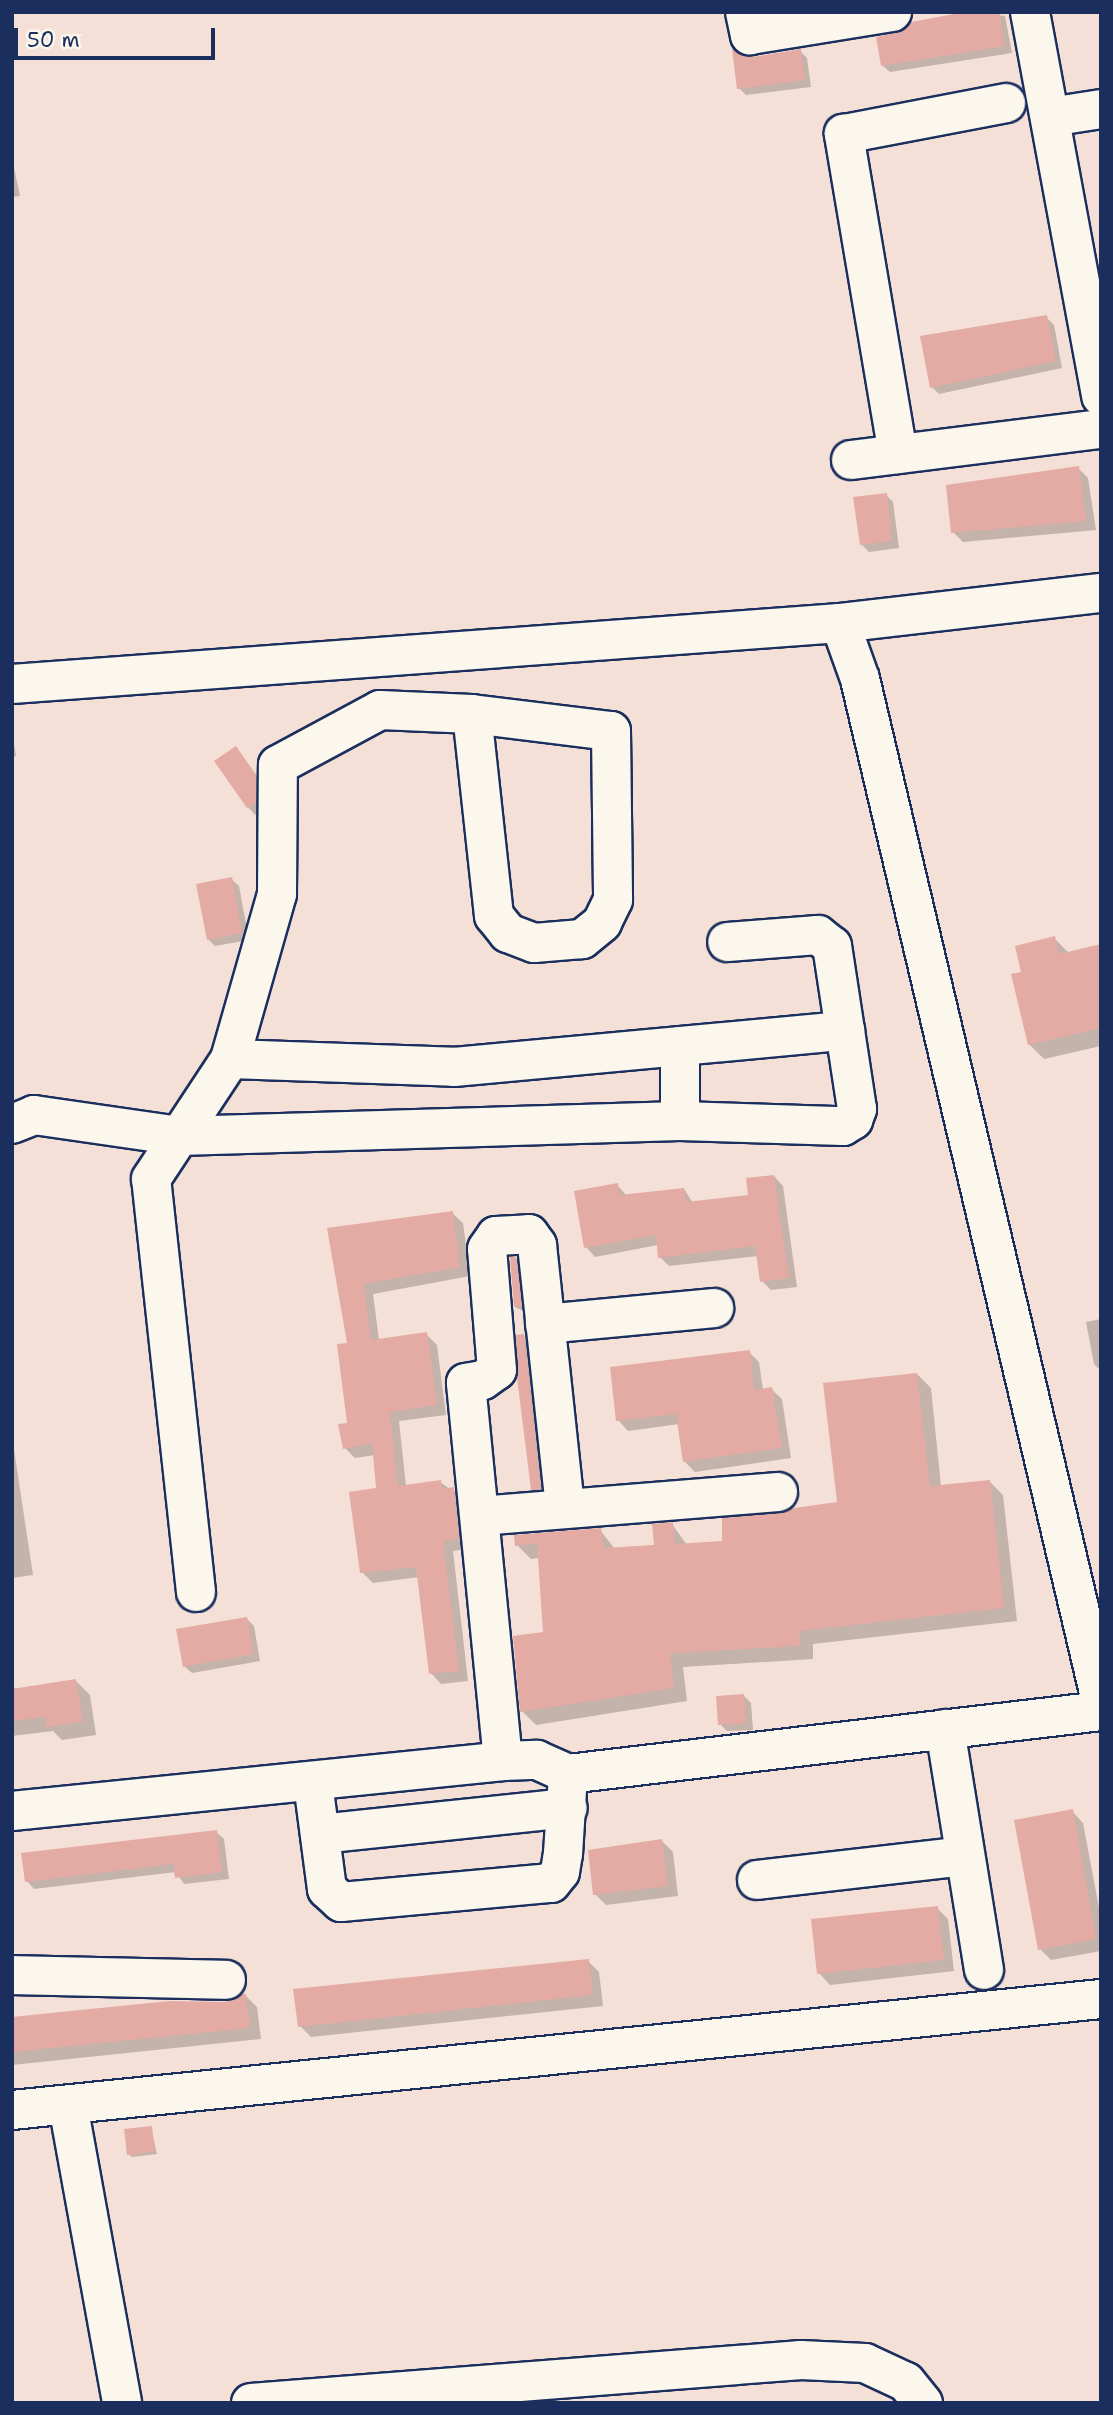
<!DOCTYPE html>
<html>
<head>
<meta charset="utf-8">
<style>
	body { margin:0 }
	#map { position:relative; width:1113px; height:2415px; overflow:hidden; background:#f4e0d6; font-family:"Shantell Sans",sans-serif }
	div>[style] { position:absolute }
	.shadow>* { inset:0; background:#0003 }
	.building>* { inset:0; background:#e4aaa4 }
	.roads { filter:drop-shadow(2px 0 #1b2f5e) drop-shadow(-2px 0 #1b2f5e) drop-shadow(0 2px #1b2f5e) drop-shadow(0 -2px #1b2f5e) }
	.minor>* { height:38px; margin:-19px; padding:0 19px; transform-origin:19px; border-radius:19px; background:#fbf7ec }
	span { translate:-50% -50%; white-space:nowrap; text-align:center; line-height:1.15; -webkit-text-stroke:6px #fbf7ec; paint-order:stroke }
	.frame { position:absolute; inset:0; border:14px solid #1b2f5e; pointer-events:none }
	.scale { position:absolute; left:14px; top:28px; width:201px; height:32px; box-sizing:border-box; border:4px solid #1b2f5e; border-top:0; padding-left:9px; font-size:21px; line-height:24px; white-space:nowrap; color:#1b2f5e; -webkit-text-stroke:5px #fbf7ec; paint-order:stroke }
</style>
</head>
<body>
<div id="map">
	<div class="shadow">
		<i style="clip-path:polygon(975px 12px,1005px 16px,1012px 53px,890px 72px,882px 65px)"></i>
		<i style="clip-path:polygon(800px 51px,807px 58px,811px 87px,746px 95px,739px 88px)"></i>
		<i style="clip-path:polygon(12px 158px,20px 196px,12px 197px)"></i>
		<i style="clip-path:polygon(1046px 317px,1054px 325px,1062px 368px,939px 394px,932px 387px)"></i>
		<i style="clip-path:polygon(1078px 468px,1088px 478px,1096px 530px,963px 542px,953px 532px)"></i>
		<i style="clip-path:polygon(886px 495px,893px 502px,899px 548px,869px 552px,861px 544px)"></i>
		<i style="clip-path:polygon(12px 732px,16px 756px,12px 757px)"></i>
		<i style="clip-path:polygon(236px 748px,263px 784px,262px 810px,255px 815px,248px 807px)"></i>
		<i style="clip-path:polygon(231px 879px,239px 886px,249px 940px,215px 946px,208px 939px)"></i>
		<i style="clip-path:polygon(1054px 938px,1069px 953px,1101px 946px,1101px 1046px,1044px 1059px,1029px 1044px,1023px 973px)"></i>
		<i style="clip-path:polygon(774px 1176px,783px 1186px,797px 1287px,771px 1290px,762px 1281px,758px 1256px,669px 1266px,660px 1257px,658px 1245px,595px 1257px,586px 1247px,617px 1185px,627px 1196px,684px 1189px,693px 1203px,750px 1196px)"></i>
		<i style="clip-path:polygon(452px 1213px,463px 1223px,470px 1276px,373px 1294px,379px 1340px,426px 1334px,437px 1345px,446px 1415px,399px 1421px,406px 1486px,440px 1482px,464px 1499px,469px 1549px,453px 1551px,468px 1681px,441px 1684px,431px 1673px,419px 1577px,373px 1583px,362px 1572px,378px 1489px,375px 1455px,355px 1458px,345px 1448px,349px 1424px,349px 1344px,329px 1229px)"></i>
		<i style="clip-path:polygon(516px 1258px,523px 1266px,528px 1313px,515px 1307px)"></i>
		<i style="clip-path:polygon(1101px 1319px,1101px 1371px,1094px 1364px,1086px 1322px)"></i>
		<i style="clip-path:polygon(524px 1336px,531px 1343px,547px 1496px,540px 1497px,532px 1489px)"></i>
		<i style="clip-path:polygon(749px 1352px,759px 1362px,763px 1390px,771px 1389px,782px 1399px,791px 1458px,695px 1472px,684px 1461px,679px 1424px,628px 1431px,618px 1420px)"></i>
		<i style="clip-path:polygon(917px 1374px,931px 1388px,941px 1486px,989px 1481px,1003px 1495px,1017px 1621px,813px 1644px,813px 1659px,683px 1667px,687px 1701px,536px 1725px,522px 1711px,545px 1634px,540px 1558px,531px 1559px,517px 1545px,600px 1530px,615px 1549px,656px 1547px,672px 1524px,687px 1545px,724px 1543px,839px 1504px)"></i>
		<i style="clip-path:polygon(12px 1436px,33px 1575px,12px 1578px)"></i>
		<i style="clip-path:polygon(247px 1619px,254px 1626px,260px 1661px,192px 1673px,184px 1666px)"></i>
		<i style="clip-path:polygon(76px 1681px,90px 1695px,96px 1735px,62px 1740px,53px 1731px,12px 1736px,12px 1685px,17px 1690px)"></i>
		<i style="clip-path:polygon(744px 1696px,751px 1703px,753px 1730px,727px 1731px,720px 1724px)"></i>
		<i style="clip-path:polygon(1072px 1811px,1083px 1823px,1101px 1918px,1101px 1951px,1051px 1960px,1040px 1949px)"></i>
		<i style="clip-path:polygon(216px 1832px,224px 1839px,229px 1879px,184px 1884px,176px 1872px,34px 1889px,27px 1881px)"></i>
		<i style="clip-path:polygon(661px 1840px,673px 1852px,678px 1896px,606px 1905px,595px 1894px)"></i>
		<i style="clip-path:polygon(937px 1908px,948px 1919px,954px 1971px,830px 1985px,819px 1973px)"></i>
		<i style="clip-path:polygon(588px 1961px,599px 1972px,603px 2006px,311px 2037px,300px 2026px)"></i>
		<i style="clip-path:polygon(246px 1996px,257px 2007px,261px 2039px,12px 2065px,12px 2019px,226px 2004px)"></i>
		<i style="clip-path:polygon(151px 2128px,157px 2154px,132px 2157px,129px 2154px)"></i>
	</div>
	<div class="building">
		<i style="clip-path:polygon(965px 12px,999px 12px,1005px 46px,881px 66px,876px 37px,896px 33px,911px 22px)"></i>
		<i style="clip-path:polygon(732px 49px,753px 57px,801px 49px,805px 80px,737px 89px)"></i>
		<i style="clip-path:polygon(1047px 315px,1056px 361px,930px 388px,920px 336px)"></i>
		<i style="clip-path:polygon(1079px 466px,1086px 521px,951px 533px,946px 485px)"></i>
		<i style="clip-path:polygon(887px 493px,892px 541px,860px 545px,853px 497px)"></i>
		<i style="clip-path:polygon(236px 746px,256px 775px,256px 802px,247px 808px,214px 761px)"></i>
		<i style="clip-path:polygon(232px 877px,242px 933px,207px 940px,196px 884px)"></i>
		<i style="clip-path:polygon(1055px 936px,1059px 954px,1101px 944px,1101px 1028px,1028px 1045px,1011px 974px,1021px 972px,1015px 946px)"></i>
		<i style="clip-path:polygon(774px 1175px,789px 1278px,760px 1282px,755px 1246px,658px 1258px,656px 1235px,584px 1248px,574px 1191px,618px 1183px,620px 1195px,684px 1188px,686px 1202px,748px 1195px,746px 1178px)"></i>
		<i style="clip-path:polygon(453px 1211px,460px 1267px,364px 1284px,371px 1340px,427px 1332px,437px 1405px,390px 1412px,398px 1486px,441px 1480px,442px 1489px,454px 1487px,459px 1539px,443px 1541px,459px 1671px,429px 1674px,416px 1567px,360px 1573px,349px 1492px,376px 1488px,372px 1443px,343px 1449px,338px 1424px,347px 1423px,337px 1344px,347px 1343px,327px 1228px)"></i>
		<i style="clip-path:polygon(510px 1257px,516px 1257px,522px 1306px,514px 1307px)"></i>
		<i style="clip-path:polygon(524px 1334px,541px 1489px,531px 1490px,517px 1378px,516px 1335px)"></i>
		<i style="clip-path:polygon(750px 1350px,754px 1390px,772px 1387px,782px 1448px,683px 1462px,676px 1414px,616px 1421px,610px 1367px)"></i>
		<i style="clip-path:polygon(917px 1373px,930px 1486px,990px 1480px,1004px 1608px,799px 1631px,800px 1646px,670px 1653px,674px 1688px,520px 1712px,513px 1636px,543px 1632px,537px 1543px,515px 1546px,514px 1535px,601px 1528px,604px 1548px,654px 1545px,652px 1524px,673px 1522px,675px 1544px,722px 1541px,722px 1518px,837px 1502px,823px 1383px)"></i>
		<i style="clip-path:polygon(247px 1617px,254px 1654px,183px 1667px,176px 1629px)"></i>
		<i style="clip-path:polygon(76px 1679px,83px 1722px,46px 1727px,45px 1717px,12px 1721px,12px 1689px)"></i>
		<i style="clip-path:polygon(744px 1694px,746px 1723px,718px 1725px,716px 1696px)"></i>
		<i style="clip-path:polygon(1073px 1809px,1096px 1939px,1038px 1950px,1014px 1820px)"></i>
		<i style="clip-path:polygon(217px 1830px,222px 1872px,175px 1878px,173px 1864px,25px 1882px,21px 1853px)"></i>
		<i style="clip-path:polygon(662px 1839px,668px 1886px,593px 1895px,588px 1850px)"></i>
		<i style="clip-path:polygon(938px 1906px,944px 1960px,817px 1974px,811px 1919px)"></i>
		<i style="clip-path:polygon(589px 1959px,593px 1995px,298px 2027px,293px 1989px)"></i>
		<i style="clip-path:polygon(242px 1994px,246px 1994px,250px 2028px,12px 2052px,12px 2017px,169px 2001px,225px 2002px)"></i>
		<i style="clip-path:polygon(152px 2126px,155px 2152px,127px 2155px,124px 2129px)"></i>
	</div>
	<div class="roads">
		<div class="minor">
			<i style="left:745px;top:12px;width:24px;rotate:78deg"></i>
			<i style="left:750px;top:35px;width:144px;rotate:-9.2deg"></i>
			<i style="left:1030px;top:12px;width:391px;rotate:79.5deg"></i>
			<i style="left:1050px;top:117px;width:52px;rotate:-8.9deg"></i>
			<i style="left:898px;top:454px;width:325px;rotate:-99.6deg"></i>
			<i style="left:844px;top:134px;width:165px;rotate:-10.8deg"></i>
			<i style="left:851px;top:460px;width:252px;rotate:-7.1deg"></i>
			<i style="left:840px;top:623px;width:263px;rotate:-6.6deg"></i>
			<i style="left:12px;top:684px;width:830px;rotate:-4.21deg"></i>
			<i style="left:840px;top:623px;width:59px;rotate:70.3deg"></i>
			<i style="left:860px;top:679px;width:1050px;rotate:76.73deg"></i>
			<i style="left:230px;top:1059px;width:224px;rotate:2deg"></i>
			<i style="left:454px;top:1067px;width:393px;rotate:-5.3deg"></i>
			<i style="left:680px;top:1121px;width:75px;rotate:-90deg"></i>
			<i style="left:12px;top:1124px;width:24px;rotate:-22deg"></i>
			<i style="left:34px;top:1115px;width:147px;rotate:8.2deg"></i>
			<i style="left:179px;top:1136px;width:501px;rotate:-1.71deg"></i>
			<i style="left:680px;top:1121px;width:163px;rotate:1.8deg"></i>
			<i style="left:843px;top:1126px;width:12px;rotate:-31deg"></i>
			<i style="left:853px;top:1120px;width:12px;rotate:-70deg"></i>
			<i style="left:857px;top:1109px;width:165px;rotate:-98.7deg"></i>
			<i style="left:832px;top:946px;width:18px;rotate:-142deg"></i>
			<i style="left:818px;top:935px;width:91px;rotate:175.6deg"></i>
			<i style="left:545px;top:1324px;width:170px;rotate:-5.4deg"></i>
			<i style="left:480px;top:1516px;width:299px;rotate:-4.6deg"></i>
			<i style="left:196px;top:1592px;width:415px;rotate:-96.2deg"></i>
			<i style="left:151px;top:1179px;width:144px;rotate:-56.6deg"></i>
			<i style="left:230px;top:1059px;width:172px;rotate:-74.1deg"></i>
			<i style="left:277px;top:894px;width:129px;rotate:-89.6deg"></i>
			<i style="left:278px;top:765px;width:116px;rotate:-28.3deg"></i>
			<i style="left:380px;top:710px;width:92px;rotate:2.5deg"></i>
			<i style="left:472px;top:714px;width:140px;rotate:7deg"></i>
			<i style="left:611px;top:731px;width:169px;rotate:89.3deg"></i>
			<i style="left:613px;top:900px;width:25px;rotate:116deg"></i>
			<i style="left:602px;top:923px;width:26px;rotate:141deg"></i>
			<i style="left:582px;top:939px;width:48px;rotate:175.2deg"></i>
			<i style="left:534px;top:943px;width:28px;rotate:-159deg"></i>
			<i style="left:508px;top:933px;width:22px;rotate:-129deg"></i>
			<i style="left:494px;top:916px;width:203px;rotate:-96.2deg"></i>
			<i style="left:945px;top:1729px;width:244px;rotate:80.8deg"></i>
			<i style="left:503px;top:1761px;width:380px;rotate:-95.6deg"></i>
			<i style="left:466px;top:1383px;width:17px;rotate:-10deg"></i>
			<i style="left:483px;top:1380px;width:17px;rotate:-36deg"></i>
			<i style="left:497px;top:1370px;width:121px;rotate:-94.7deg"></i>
			<i style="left:487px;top:1249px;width:16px;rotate:-55deg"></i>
			<i style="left:496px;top:1236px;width:33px;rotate:-3deg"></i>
			<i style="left:529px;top:1234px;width:14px;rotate:54deg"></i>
			<i style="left:537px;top:1245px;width:265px;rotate:83.9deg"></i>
			<i style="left:313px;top:1783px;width:107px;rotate:82.5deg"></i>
			<i style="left:327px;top:1889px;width:19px;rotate:43deg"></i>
			<i style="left:341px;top:1902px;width:211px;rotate:-5.2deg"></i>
			<i style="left:551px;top:1883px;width:14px;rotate:-51deg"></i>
			<i style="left:560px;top:1872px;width:18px;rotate:-81deg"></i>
			<i style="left:563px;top:1854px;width:80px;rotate:-86.4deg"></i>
			<i style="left:12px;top:1811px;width:494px;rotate:-5.8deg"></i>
			<i style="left:503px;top:1761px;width:34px;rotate:-2deg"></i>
			<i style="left:537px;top:1760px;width:34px;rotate:24deg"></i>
			<i style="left:568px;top:1774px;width:537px;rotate:-6.74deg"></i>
			<i style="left:320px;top:1834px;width:249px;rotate:-6deg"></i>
			<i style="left:757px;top:1880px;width:209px;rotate:-6.6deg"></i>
			<i style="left:12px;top:1975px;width:214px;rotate:1.3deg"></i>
			<i style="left:68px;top:2105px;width:303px;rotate:79.7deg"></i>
			<i style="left:12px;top:2110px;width:1095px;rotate:-5.82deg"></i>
			<i style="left:251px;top:2403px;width:552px;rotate:-4.47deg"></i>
			<i style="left:801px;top:2360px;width:64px;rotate:2.7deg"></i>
			<i style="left:865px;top:2363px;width:45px;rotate:24.9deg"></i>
			<i style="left:906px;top:2382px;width:27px;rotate:51deg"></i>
		</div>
	</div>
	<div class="frame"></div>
	<div class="scale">50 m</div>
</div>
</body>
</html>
